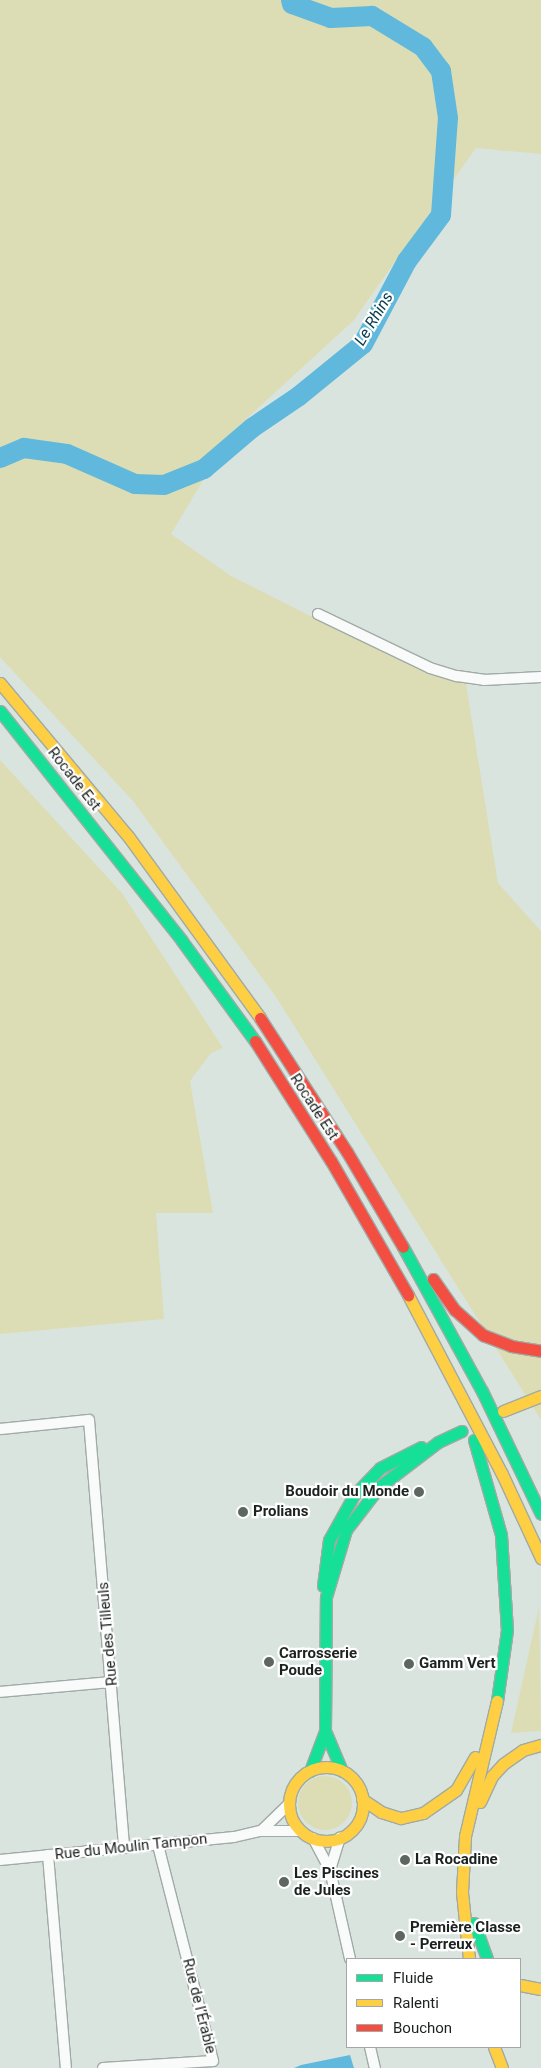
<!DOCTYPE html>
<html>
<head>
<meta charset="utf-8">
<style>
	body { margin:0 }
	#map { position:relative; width:541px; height:2068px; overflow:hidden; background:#d9e4df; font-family:Roboto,sans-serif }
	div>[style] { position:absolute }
	.green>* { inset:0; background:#dcddb5 }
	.round { border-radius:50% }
	.water>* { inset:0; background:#60b9dc }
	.river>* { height:20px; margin:-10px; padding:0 10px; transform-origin:10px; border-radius:10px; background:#60b9dc }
	.roads { filter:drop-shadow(1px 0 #a1aaa6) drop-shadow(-1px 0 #a1aaa6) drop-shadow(0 1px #a1aaa6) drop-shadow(0 -1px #a1aaa6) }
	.street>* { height:10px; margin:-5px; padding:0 5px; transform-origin:5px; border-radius:5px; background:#f9fbfa }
	.fast>* { height:11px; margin:-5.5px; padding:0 5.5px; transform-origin:5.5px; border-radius:5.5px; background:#16e098 }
	.slow>* { height:11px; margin:-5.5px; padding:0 5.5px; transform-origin:5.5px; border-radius:5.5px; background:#ffcf43 }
	.slow>.ring { margin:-5.5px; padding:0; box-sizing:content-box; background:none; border:11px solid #ffcf43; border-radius:50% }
	.jam>* { height:11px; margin:-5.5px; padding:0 5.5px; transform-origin:5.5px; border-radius:5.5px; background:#f24e42 }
	.dots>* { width:14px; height:14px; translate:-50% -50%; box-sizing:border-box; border:2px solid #fff; border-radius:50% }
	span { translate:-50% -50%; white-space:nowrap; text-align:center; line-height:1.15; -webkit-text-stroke:4.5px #fff; paint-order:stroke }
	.street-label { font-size:15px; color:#1b221f }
	.poi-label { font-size:15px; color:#1b221f; font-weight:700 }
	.right { translate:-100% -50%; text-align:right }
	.left { translate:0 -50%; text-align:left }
	.water-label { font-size:16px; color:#063a4f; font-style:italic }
	.legend { position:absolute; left:346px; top:1958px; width:175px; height:90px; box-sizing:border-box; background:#fff; border:1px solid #a4a7a5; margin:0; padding:6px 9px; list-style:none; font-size:15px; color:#1b221f }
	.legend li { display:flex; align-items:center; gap:10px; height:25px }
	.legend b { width:25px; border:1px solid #a4a7a5 }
</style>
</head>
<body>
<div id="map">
	<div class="green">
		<i style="clip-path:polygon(0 0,541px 0,541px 154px,476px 148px,353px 321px,232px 432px,171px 534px,231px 576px,340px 631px,466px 684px,498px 883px,541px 931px,541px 1420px,276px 997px,133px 801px,0 657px)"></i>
		<i style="clip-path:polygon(0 760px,122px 893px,223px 1048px,211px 1053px,190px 1081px,213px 1213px,156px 1213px,164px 1319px,0 1334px)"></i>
		<i style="clip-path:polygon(539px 1607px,541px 1731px,511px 1733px)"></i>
		<i class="round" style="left:298px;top:1776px;width:54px;height:54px"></i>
	</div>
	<div class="water">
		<i style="clip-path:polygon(350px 2055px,354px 2068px,294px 2068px,301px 2065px)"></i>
	</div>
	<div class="river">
		<i style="left:0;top:458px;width:26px;rotate:-23deg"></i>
		<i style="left:24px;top:448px;width:43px;rotate:7.9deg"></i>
		<i style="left:67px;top:454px;width:74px;rotate:23.8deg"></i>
		<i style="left:135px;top:484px;width:29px;rotate:2deg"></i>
		<i style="left:164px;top:485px;width:43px;rotate:-21.8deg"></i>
		<i style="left:204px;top:469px;width:63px;rotate:-40.5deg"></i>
		<i style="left:252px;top:428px;width:57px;rotate:-34.2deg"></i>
		<i style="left:299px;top:396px;width:82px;rotate:-39.1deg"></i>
		<i style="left:363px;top:344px;width:94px;rotate:-62.1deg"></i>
		<i style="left:407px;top:261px;width:57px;rotate:-53.5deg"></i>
		<i style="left:441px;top:215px;width:97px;rotate:-85.9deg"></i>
		<i style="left:448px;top:118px;width:48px;rotate:-98.5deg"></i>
		<i style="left:441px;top:71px;width:30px;rotate:-127deg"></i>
		<i style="left:423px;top:47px;width:60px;rotate:-148.7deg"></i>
		<i style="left:372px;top:16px;width:41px;rotate:177.2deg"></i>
		<i style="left:331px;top:18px;width:41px;rotate:-160.3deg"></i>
		<i style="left:292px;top:4px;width:4px;rotate:-104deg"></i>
	</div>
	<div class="roads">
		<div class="street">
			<i style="left:318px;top:614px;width:124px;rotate:25.7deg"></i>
			<i style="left:430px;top:668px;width:28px;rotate:17deg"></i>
			<i style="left:457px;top:676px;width:27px;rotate:8deg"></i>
			<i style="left:484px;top:680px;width:57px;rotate:-3deg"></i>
			<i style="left:0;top:1429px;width:89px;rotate:-5.8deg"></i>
			<i style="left:89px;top:1420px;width:429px;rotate:85.3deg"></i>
			<i style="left:0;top:1692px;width:112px;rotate:-5.1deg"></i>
			<i style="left:261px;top:1831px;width:39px;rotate:-44deg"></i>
			<i style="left:313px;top:1838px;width:36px;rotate:62deg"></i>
			<i style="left:330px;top:1870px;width:91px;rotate:77.3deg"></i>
			<i style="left:48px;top:1855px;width:214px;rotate:85.2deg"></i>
			<i style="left:0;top:1860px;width:235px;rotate:-5.6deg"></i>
			<i style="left:234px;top:1837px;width:28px;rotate:-13deg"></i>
			<i style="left:261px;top:1831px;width:39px"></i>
			<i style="left:330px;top:1870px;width:34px;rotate:-73deg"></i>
			<i style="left:370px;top:2047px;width:22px;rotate:77deg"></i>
			<i style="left:103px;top:2068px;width:110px;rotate:-3.6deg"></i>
			<i style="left:213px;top:2061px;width:223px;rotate:-104.3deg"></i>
		</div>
		<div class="fast">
			<i style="left:0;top:711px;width:293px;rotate:51.6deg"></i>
			<i style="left:182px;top:941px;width:124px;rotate:53.9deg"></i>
			<i style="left:403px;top:1247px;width:164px;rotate:61.3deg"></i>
			<i style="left:482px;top:1391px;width:136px;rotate:64.4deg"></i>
			<i style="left:474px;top:1440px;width:99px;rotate:74.1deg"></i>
			<i style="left:501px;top:1535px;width:95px;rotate:86.4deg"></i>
			<i style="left:507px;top:1630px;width:72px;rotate:98deg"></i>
			<i style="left:323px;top:1586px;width:46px;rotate:-82.6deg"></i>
			<i style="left:329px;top:1540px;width:51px;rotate:-60.9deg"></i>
			<i style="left:354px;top:1495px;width:37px;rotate:-46deg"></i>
			<i style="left:380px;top:1468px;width:46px;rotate:-27.1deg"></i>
			<i style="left:326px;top:1733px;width:41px;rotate:67.2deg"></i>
			<i style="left:310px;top:1771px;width:43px;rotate:-69.4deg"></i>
			<i style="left:325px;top:1731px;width:134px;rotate:-89.6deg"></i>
			<i style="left:326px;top:1597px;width:70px;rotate:-73.4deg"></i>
			<i style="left:346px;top:1530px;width:54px;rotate:-52.5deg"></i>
			<i style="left:379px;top:1487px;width:74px;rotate:-37.3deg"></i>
			<i style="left:438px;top:1442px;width:26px;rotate:-25deg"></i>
			<i style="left:474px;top:1923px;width:38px;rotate:70deg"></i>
		</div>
		<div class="slow">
			<i style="left:0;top:683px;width:199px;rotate:50.1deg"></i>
			<i style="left:128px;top:836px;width:225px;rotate:54deg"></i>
			<i style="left:408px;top:1295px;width:202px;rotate:62.3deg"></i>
			<i style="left:502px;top:1474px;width:93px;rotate:65.1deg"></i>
			<i style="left:503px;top:1411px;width:41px;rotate:-21.5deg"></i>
			<i class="ring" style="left:289px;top:1767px;width:63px;height:63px"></i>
			<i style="left:362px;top:1799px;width:23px;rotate:34deg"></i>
			<i style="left:381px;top:1812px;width:21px;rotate:17deg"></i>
			<i style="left:401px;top:1818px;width:23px;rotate:-13deg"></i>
			<i style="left:423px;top:1813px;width:40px;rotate:-34.9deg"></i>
			<i style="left:456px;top:1790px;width:38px;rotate:-60deg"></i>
			<i style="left:480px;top:1802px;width:29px;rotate:-65deg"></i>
			<i style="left:492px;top:1776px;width:16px;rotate:-47deg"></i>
			<i style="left:503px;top:1764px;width:24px;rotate:-35deg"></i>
			<i style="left:523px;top:1750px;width:19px;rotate:-16deg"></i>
			<i style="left:469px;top:1959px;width:67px;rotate:-96deg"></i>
			<i style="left:462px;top:1892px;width:56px;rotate:-86.9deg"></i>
			<i style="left:465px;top:1836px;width:139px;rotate:-76.7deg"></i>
			<i style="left:520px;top:1985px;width:21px;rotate:11deg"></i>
			<i style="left:494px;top:2047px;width:22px;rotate:69deg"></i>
		</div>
		<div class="jam">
			<i style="left:260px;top:1018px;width:160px;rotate:57deg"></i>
			<i style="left:347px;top:1152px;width:110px;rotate:59.5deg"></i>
			<i style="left:255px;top:1041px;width:142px;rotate:57.7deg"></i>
			<i style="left:331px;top:1161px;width:155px;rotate:60.1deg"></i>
			<i style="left:433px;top:1279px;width:38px;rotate:55deg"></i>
			<i style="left:455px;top:1310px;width:38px;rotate:42deg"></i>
			<i style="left:483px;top:1335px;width:30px;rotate:21deg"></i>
			<i style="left:511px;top:1346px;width:30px;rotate:9deg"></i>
		</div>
	</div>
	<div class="dots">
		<i style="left:419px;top:1492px;background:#5e6662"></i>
		<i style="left:243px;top:1512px;background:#5e6662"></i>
		<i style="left:269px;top:1662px;background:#5e6662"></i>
		<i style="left:409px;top:1664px;background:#5e6662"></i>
		<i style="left:405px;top:1860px;background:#5e6662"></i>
		<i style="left:284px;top:1882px;background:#5e6662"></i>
		<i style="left:400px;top:1936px;background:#5e6662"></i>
	</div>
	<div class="street-label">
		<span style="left:74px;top:779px;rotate:52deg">Rocade Est</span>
		<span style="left:314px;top:1107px;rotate:57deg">Rocade Est</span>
		<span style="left:108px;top:1634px;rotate:-95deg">Rue des Tilleuls</span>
		<span style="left:131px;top:1847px;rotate:-6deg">Rue du Moulin Tampon</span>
		<span style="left:199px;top:2006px;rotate:76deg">Rue de l’Érable</span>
	</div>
	<div class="poi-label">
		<span class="right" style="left:409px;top:1492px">Boudoir du Monde</span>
		<span class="left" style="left:253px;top:1512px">Prolians</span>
		<span class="left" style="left:279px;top:1662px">Carrosserie<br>Poude</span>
		<span class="left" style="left:419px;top:1664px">Gamm Vert</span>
		<span class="left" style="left:415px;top:1860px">La Rocadine</span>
		<span class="left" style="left:294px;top:1882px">Les Piscines<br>de Jules</span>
		<span class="left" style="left:410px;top:1936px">Première Classe<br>- Perreux</span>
	</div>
	<div class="water-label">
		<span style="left:374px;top:319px;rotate:-59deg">Le Rhins</span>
	</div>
	<ul class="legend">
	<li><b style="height:6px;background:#16e098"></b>Fluide</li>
	<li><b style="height:6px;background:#ffcf43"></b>Ralenti</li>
	<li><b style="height:6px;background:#f24e42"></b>Bouchon</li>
	</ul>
</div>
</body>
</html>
